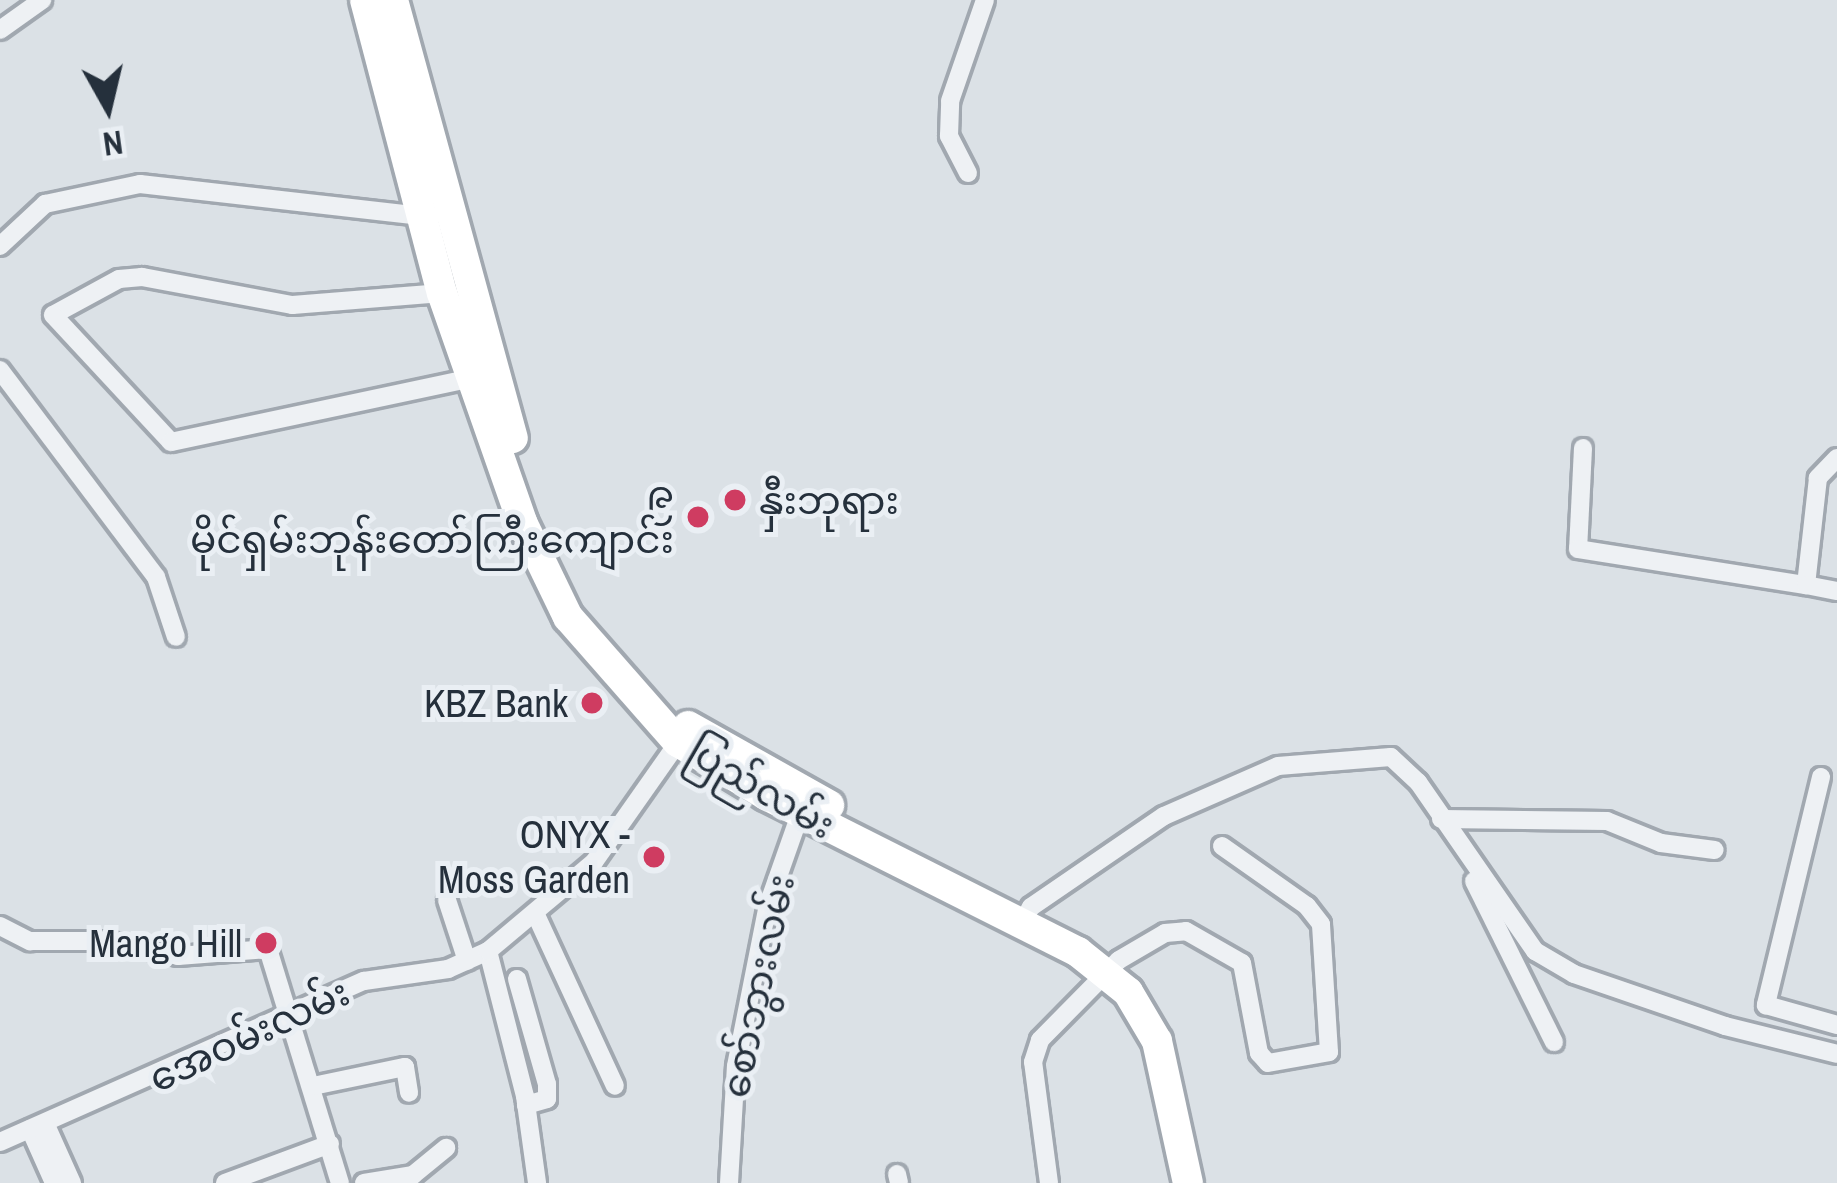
<!DOCTYPE html>
<html>
<head>
<meta charset="utf-8">
<style>
	body { margin:0 }
	#map { position:relative; width:1837px; height:1183px; overflow:hidden; background:#dbe1e6; font-family:"Archivo Narrow","Noto Sans Myanmar",sans-serif }
	div>[style] { position:absolute }
	.roads { filter:drop-shadow(3px 0 #a1a8b0) drop-shadow(-3px 0 #a1a8b0) drop-shadow(0 3px #a1a8b0) drop-shadow(0 -3px #a1a8b0) }
	.minor>* { height:18px; margin:-9px; padding:0 9px; transform-origin:9px; border-radius:9px; background:#eef1f4 }
	.trunk>* { height:30px; margin:-15px; padding:0 15px; transform-origin:15px; border-radius:15px; background:#fff }
	.dots>* { width:33px; height:33px; translate:-50% -50%; box-sizing:border-box; border:6px solid #eaeff4; border-radius:50% }
	span { translate:-50% -50%; white-space:nowrap; text-align:center; line-height:1.15; -webkit-text-stroke:10px #eaeff4; paint-order:stroke }
	.poi-label { font-size:39px; color:#25303c }
	.right { translate:-100% -50%; text-align:right }
	.left { translate:0 -50%; text-align:left }
	.street-label { font-size:39px; color:#25303c }
	.north { position:absolute; left:48px; top:48px; width:120px; height:120px; -webkit-text-stroke:9px #eaeff4; paint-order:stroke; rotate:172deg; font-size:33px; font-weight:700; line-height:48px; text-align:center; color:#25303c }
	.north::after { content:''; display:block; margin:auto; width:42px; height:54px; background:#25303c; clip-path:polygon(50% 0,100% 100%,50% 72%,0 100%) }
</style>
</head>
<body>
<div id="map">
	<div class="roads">
		<div class="minor">
			<i style="left:0;top:30px;width:52px;rotate:-35.5deg"></i>
			<i style="left:968px;top:173px;width:42px;rotate:-117.2deg"></i>
			<i style="left:949px;top:136px;width:35px;rotate:-88deg"></i>
			<i style="left:950px;top:101px;width:107px;rotate:-70.9deg"></i>
			<i style="left:0;top:246px;width:62px;rotate:-43deg"></i>
			<i style="left:45px;top:204px;width:97px;rotate:-11.9deg"></i>
			<i style="left:140px;top:184px;width:292px;rotate:6.5deg"></i>
			<i style="left:442px;top:293px;width:150px;rotate:175.4deg"></i>
			<i style="left:292px;top:305px;width:153px;rotate:-169.4deg"></i>
			<i style="left:142px;top:277px;width:23px;rotate:175deg"></i>
			<i style="left:119px;top:279px;width:75px;rotate:151.4deg"></i>
			<i style="left:53px;top:315px;width:173px;rotate:47.1deg"></i>
			<i style="left:171px;top:442px;width:308px;rotate:-12deg"></i>
			<i style="left:0;top:370px;width:259px;rotate:53deg"></i>
			<i style="left:156px;top:577px;width:63px;rotate:71.6deg"></i>
			<i style="left:1583px;top:448px;width:101px;rotate:92.8deg"></i>
			<i style="left:1578px;top:549px;width:231px;rotate:9deg"></i>
			<i style="left:1837px;top:458px;width:28px;rotate:134deg"></i>
			<i style="left:1818px;top:478px;width:108px;rotate:96.4deg"></i>
			<i style="left:1806px;top:585px;width:32px;rotate:11deg"></i>
			<i style="left:1821px;top:777px;width:235px;rotate:103.6deg"></i>
			<i style="left:1766px;top:1005px;width:74px;rotate:15.7deg"></i>
			<i style="left:1441px;top:819px;width:166px;rotate:0.7deg"></i>
			<i style="left:1607px;top:821px;width:58px;rotate:22.2deg"></i>
			<i style="left:1661px;top:843px;width:54px;rotate:7.4deg"></i>
			<i style="left:1474px;top:881px;width:180px;rotate:63.6deg"></i>
			<i style="left:447px;top:900px;width:64px;rotate:71.8deg"></i>
			<i style="left:536px;top:915px;width:188px;rotate:65.2deg"></i>
			<i style="left:1022px;top:923px;width:18px;rotate:-61deg"></i>
			<i style="left:1031px;top:907px;width:161px;rotate:-34.4deg"></i>
			<i style="left:1164px;top:816px;width:124px;rotate:-23.7deg"></i>
			<i style="left:1278px;top:766px;width:113px;rotate:-4.6deg"></i>
			<i style="left:1391px;top:757px;width:37px;rotate:43deg"></i>
			<i style="left:1418px;top:782px;width:206px;rotate:55.3deg"></i>
			<i style="left:1535px;top:951px;width:45px;rotate:30.5deg"></i>
			<i style="left:1574px;top:974px;width:160px;rotate:19deg"></i>
			<i style="left:1725px;top:1026px;width:115px;rotate:14deg"></i>
			<i style="left:0;top:926px;width:34px;rotate:27deg"></i>
			<i style="left:30px;top:941px;width:77px"></i>
			<i style="left:107px;top:941px;width:73px;rotate:11.9deg"></i>
			<i style="left:178px;top:956px;width:90px;rotate:-4.4deg"></i>
			<i style="left:268px;top:949px;width:245px;rotate:72.9deg"></i>
			<i style="left:488px;top:951px;width:150px;rotate:75.7deg"></i>
			<i style="left:525px;top:1096px;width:88px;rotate:82.1deg"></i>
			<i style="left:517px;top:979px;width:109px;rotate:74.1deg"></i>
			<i style="left:547px;top:1084px;width:15px;rotate:90deg"></i>
			<i style="left:547px;top:1099px;width:22px;rotate:164deg"></i>
			<i style="left:313px;top:1086px;width:94px;rotate:-11.7deg"></i>
			<i style="left:405px;top:1067px;width:26px;rotate:81deg"></i>
			<i style="left:45px;top:1123px;width:66px;rotate:65.8deg"></i>
			<i style="left:30px;top:1129px;width:59px;rotate:66deg"></i>
			<i style="left:0;top:1142px;width:398px;rotate:-23.9deg"></i>
			<i style="left:364px;top:981px;width:85px;rotate:-8.1deg"></i>
			<i style="left:448px;top:969px;width:44px;rotate:-24.2deg"></i>
			<i style="left:488px;top:951px;width:138px;rotate:-40deg"></i>
			<i style="left:594px;top:862px;width:151px;rotate:-54.9deg"></i>
			<i style="left:897px;top:1174px;width:9px;rotate:77deg"></i>
			<i style="left:225px;top:1183px;width:112px;rotate:-20.4deg"></i>
			<i style="left:364px;top:1183px;width:50px;rotate:-9.3deg"></i>
			<i style="left:413px;top:1175px;width:43px;rotate:-39.3deg"></i>
			<i style="left:729px;top:1183px;width:117px;rotate:-86.6deg"></i>
			<i style="left:736px;top:1066px;width:164px;rotate:-78.8deg"></i>
			<i style="left:768px;top:905px;width:108px;rotate:-70.6deg"></i>
			<i style="left:1049px;top:1183px;width:122px;rotate:-97.5deg"></i>
			<i style="left:1033px;top:1062px;width:23px;rotate:-72deg"></i>
			<i style="left:1040px;top:1040px;width:112px;rotate:-45.4deg"></i>
			<i style="left:1119px;top:960px;width:53px;rotate:-30.4deg"></i>
			<i style="left:1165px;top:933px;width:21px;rotate:-5deg"></i>
			<i style="left:1186px;top:931px;width:64px;rotate:29.7deg"></i>
			<i style="left:1242px;top:963px;width:92px;rotate:79.3deg"></i>
			<i style="left:1259px;top:1053px;width:13px;rotate:48deg"></i>
			<i style="left:1268px;top:1063px;width:62px;rotate:-10.2deg"></i>
			<i style="left:1329px;top:1052px;width:128px;rotate:-93.6deg"></i>
			<i style="left:1321px;top:924px;width:23px;rotate:-128deg"></i>
			<i style="left:1307px;top:906px;width:104px;rotate:-144.8deg"></i>
		</div>
		<div class="trunk">
			<i style="left:365px;top:0;width:303px;rotate:75.3deg"></i>
			<i style="left:442px;top:293px;width:243px;rotate:70.7deg"></i>
			<i style="left:522px;top:522px;width:106px;rotate:64.2deg"></i>
			<i style="left:568px;top:617px;width:167px;rotate:48.7deg"></i>
			<i style="left:678px;top:742px;width:103px;rotate:31.1deg"></i>
			<i style="left:766px;top:795px;width:349px;rotate:26.7deg"></i>
			<i style="left:1078px;top:952px;width:64px;rotate:38.7deg"></i>
			<i style="left:1128px;top:992px;width:57px;rotate:59.4deg"></i>
			<i style="left:1157px;top:1041px;width:145px;rotate:77.7deg"></i>
			<i style="left:393px;top:0;width:454px;rotate:74.7deg"></i>
			<i style="left:688px;top:726px;width:162px;rotate:29.3deg"></i>
		</div>
	</div>
	<div class="dots">
		<i style="left:735px;top:500px;background:#cf3c61"></i>
		<i style="left:698px;top:517px;background:#cf3c61"></i>
		<i style="left:592px;top:703px;background:#cf3c61"></i>
		<i style="left:654px;top:857px;background:#cf3c61"></i>
		<i style="left:266px;top:943px;background:#cf3c61"></i>
	</div>
	<div class="poi-label">
		<span class="right" style="left:674px;top:517px">၉<br>မိုင်ရှမ်းဘုန်းတော်ကြီးကျောင်း</span>
		<span class="left" style="left:759px;top:500px">နှီးဘုရား</span>
		<span class="right" style="left:568px;top:703px">KBZ Bank</span>
		<span class="right" style="left:630px;top:857px">ONYX -<br>Moss Garden</span>
		<span class="right" style="left:242px;top:943px">Mango Hill</span>
	</div>
	<div class="street-label">
		<span style="left:761px;top:788px;rotate:30deg">ပြည်လမ်း</span>
		<span style="left:758px;top:986px;rotate:-78deg">စော်ဘွားလမ်း</span>
		<span style="left:249px;top:1035px;rotate:-25deg">အေဝမ်းလမ်း</span>
	</div>
	<div class="north">N</div>
</div>
</body>
</html>
